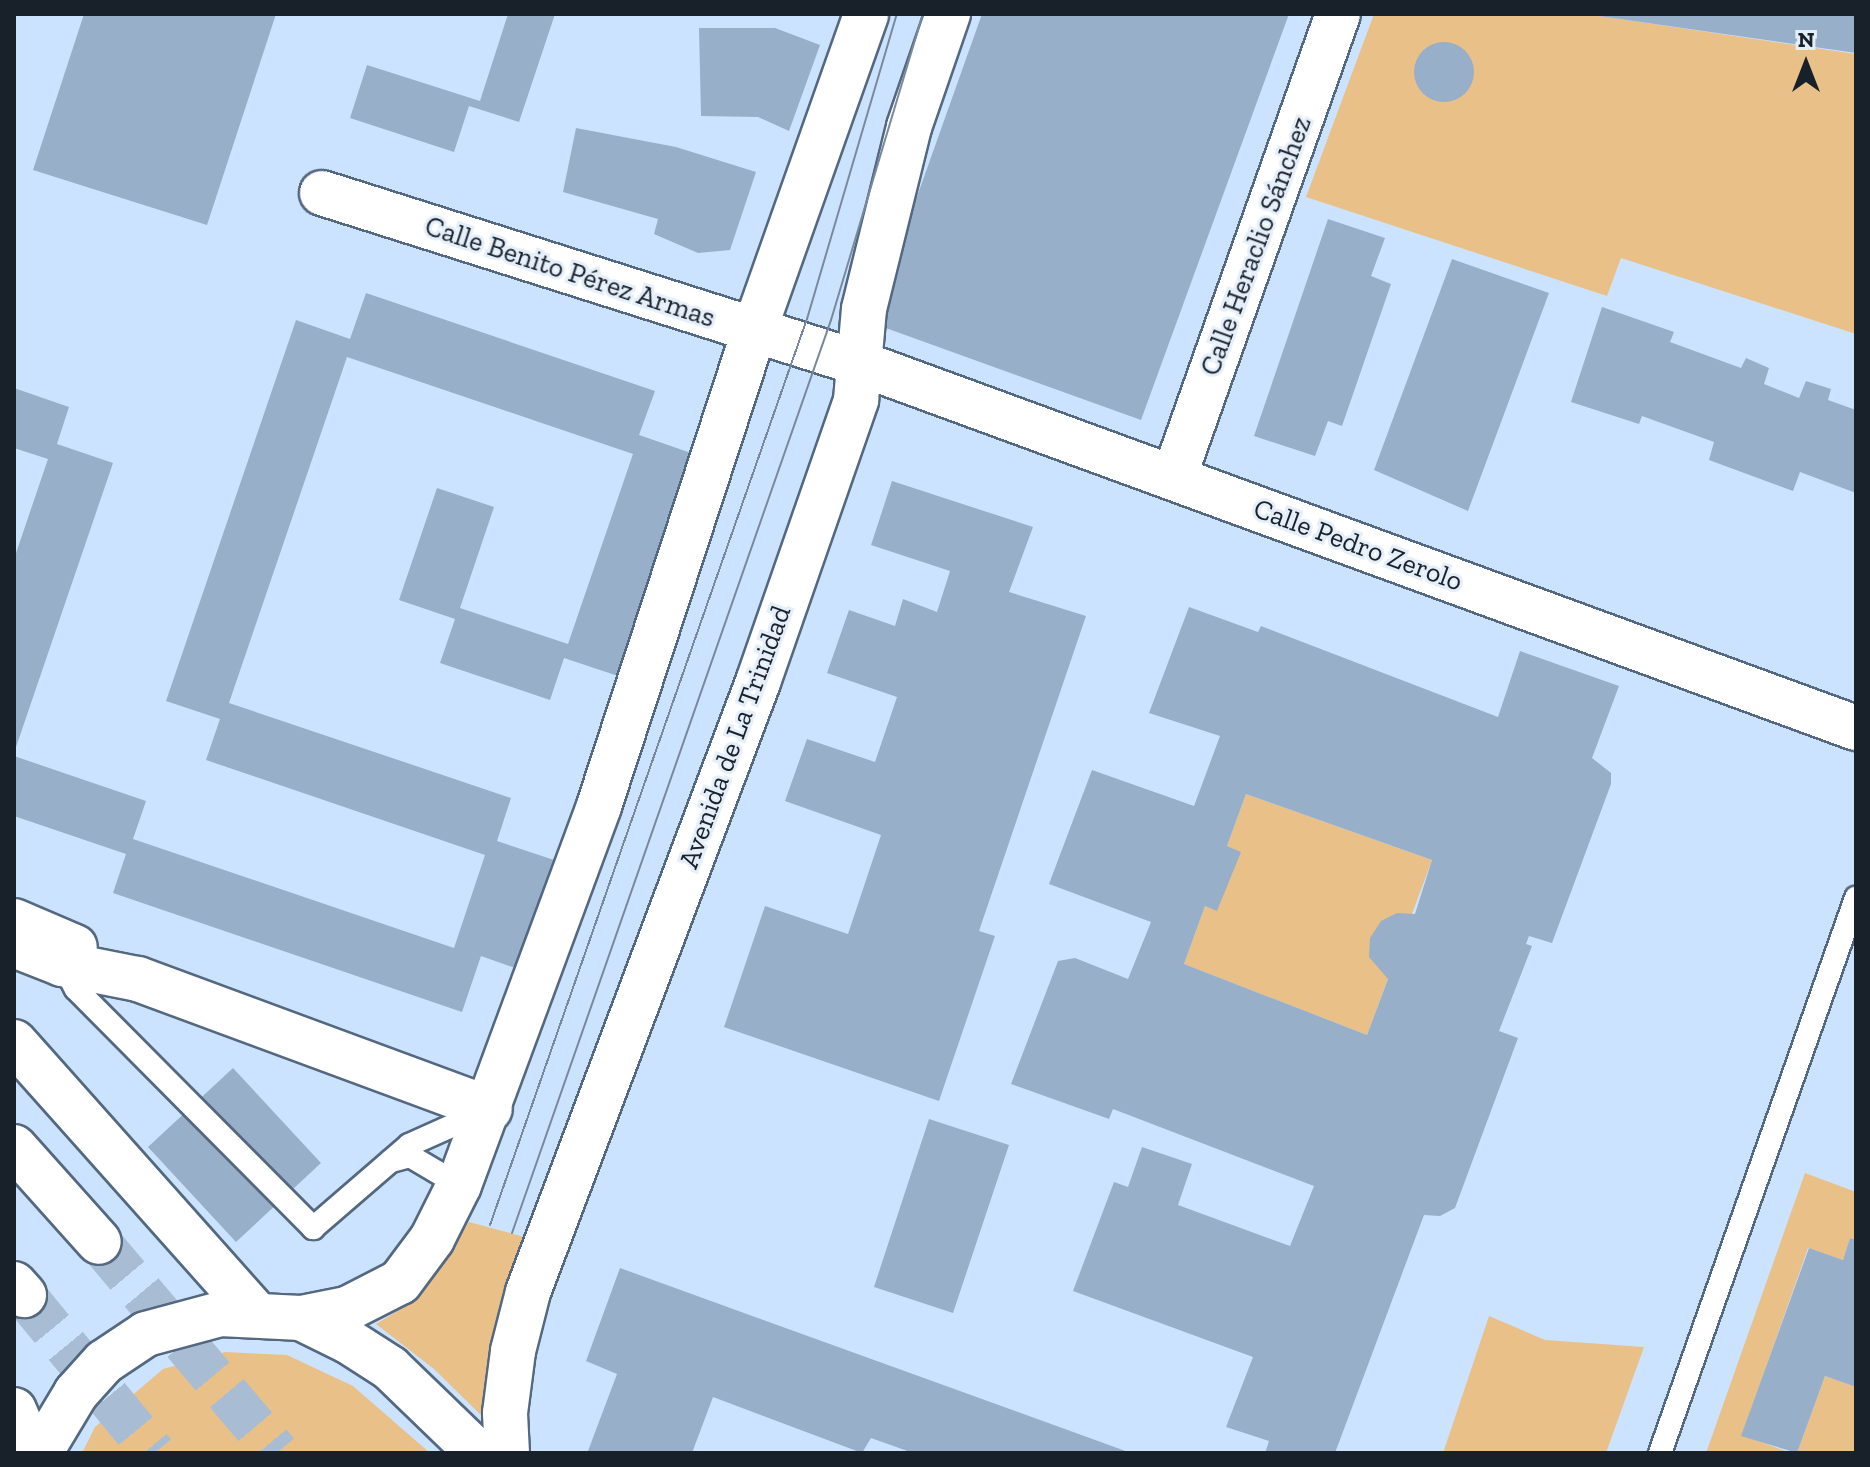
<!DOCTYPE html>
<html>
<head>
<meta charset="utf-8">
<style>
	body { margin:0 }
	#map { position:relative; width:1870px; height:1467px; overflow:hidden; background:#cce3ff; font-family:"Zilla Slab",serif }
	div>[style] { position:absolute }
	.green>* { inset:0; background:#e9c087 }
	.building>* { inset:0; background:#98afc9 }
	.round { border-radius:50% }
	.highway-tunnel>* { height:44px; margin-top:-22px; transform-origin:0; background:repeating-linear-gradient(90deg,#a8bcd4 0 44px,transparent 0 66px) }
	.roads { filter:drop-shadow(2px 0 #546880) drop-shadow(-2px 0 #546880) drop-shadow(0 2px #546880) drop-shadow(0 -2px #546880) }
	.lane>* { height:22px; margin:-11px; padding:0 11px; transform-origin:11px; border-radius:11px; background:#fff }
	.street>* { height:44px; margin:-22px; padding:0 22px; transform-origin:22px; border-radius:22px; background:#fff }
	.secondary>* { height:44px; margin:-22px; padding:0 22px; transform-origin:22px; border-radius:22px; background:#fff }
	.primary>* { height:44px; margin:-22px; padding:0 22px; transform-origin:22px; border-radius:22px; background:#fff }
	.highway>* { height:44px; margin:-22px; padding:0 22px; transform-origin:22px; border-radius:22px; background:#fff }
	.tram>* { height:2px; margin:-1px; padding:0 1px; transform-origin:1px; border-radius:1px; background:#79899c }
	span { translate:-50% -50%; white-space:nowrap; text-align:center; line-height:1.15; -webkit-text-stroke:6px #e5effa; paint-order:stroke }
	.street-label { font-size:28px; color:#18202a }
	.frame { position:absolute; inset:0; border:16px solid #18202a; pointer-events:none }
	.north { position:absolute; left:1766px; top:24px; width:80px; height:80px; -webkit-text-stroke:6px #e5effa; paint-order:stroke; rotate:0deg; font-size:22px; font-weight:700; line-height:32px; text-align:center; color:#18202a }
	.north::after { content:''; display:block; margin:auto; width:28px; height:36px; background:#18202a; clip-path:polygon(50% 0,100% 100%,50% 72%,0 100%) }
</style>
</head>
<body>
<div id="map">
	<div class="green">
		<i style="clip-path:polygon(1374px 14px,1586px 14px,1856px 54px,1856px 334px,1621px 258px,1607px 296px,1306px 197px)"></i>
		<i style="clip-path:polygon(1246px 794px,1432px 860px,1367px 1035px,1184px 964px,1205px 906px,1216px 910px,1240px 852px,1227px 846px)"></i>
		<i style="clip-path:polygon(1805px 1173px,1856px 1192px,1856px 1240px,1850px 1238px,1843px 1260px,1808px 1248px,1742px 1435px,1791px 1453px,1706px 1453px)"></i>
		<i style="clip-path:polygon(469px 1222px,528px 1238px,488px 1375px,487px 1421px,434px 1369px,376px 1324px,414px 1301px)"></i>
		<i style="clip-path:polygon(1489px 1316px,1545px 1340px,1644px 1347px,1606px 1453px,1443px 1453px)"></i>
		<i style="clip-path:polygon(225px 1352px,287px 1355px,353px 1386px,430px 1453px,82px 1453px,95px 1427px,163px 1369px)"></i>
		<i style="clip-path:polygon(1825px 1376px,1856px 1387px,1856px 1453px,1797px 1453px)"></i>
	</div>
	<div class="building">
		<i style="clip-path:polygon(84px 14px,276px 14px,207px 225px,33px 170px)"></i>
		<i style="clip-path:polygon(508px 14px,555px 14px,519px 122px,469px 106px,454px 152px,350px 118px,367px 65px,480px 101px)"></i>
		<i style="clip-path:polygon(982px 14px,1289px 14px,1141px 420px,872px 323px)"></i>
		<i style="clip-path:polygon(1856px 14px,1856px 53px,1599px 16px,1599px 14px)"></i>
		<i style="clip-path:polygon(699px 28px,775px 28px,820px 45px,789px 131px,758px 117px,701px 116px)"></i>
		<i class="round" style="left:1414px;top:42px;width:60px;height:60px"></i>
		<i style="clip-path:polygon(576px 128px,676px 147px,756px 172px,730px 250px,698px 253px,654px 234px,658px 219px,563px 192px)"></i>
		<i style="clip-path:polygon(1328px 219px,1385px 238px,1371px 276px,1391px 284px,1342px 426px,1328px 421px,1315px 456px,1254px 436px)"></i>
		<i style="clip-path:polygon(1452px 259px,1549px 293px,1468px 511px,1374px 470px)"></i>
		<i style="clip-path:polygon(366px 293px,655px 391px,639px 435px,694px 454px,618px 676px,564px 658px,550px 700px,440px 663px,455px 619px,399px 600px,437px 488px,494px 507px,460px 608px,568px 644px,633px 454px,347px 357px,229px 703px,511px 798px,497px 841px,554px 860px,518px 969px,481px 956px,462px 1012px,113px 893px,126px 854px,14px 816px,14px 756px,146px 801px,133px 839px,454px 948px,485px 855px,206px 760px,220px 719px,166px 701px,296px 320px,350px 339px)"></i>
		<i style="clip-path:polygon(1602px 307px,1674px 332px,1670px 342px,1741px 368px,1746px 358px,1769px 368px,1764px 384px,1799px 398px,1806px 381px,1831px 389px,1828px 400px,1856px 410px,1856px 493px,1800px 472px,1793px 491px,1709px 460px,1714px 442px,1642px 416px,1639px 424px,1571px 402px)"></i>
		<i style="clip-path:polygon(14px 388px,69px 407px,57px 444px,113px 463px,15px 750px,14px 559px,48px 459px,14px 448px)"></i>
		<i style="clip-path:polygon(892px 481px,1033px 527px,1009px 592px,1086px 616px,979px 931px,995px 936px,939px 1101px,724px 1027px,765px 906px,848px 934px,881px 835px,785px 801px,807px 739px,875px 762px,897px 697px,827px 673px,849px 610px,895px 626px,903px 599px,937px 612px,950px 571px,871px 545px)"></i>
		<i style="clip-path:polygon(evenodd,1189px 607px,1258px 632px,1261px 626px,1498px 717px,1520px 651px,1619px 686px,1592px 758px,1611px 773px,1611px 784px,1552px 943px,1529px 936px,1526px 944px,1532px 946px,1499px 1031px,1518px 1038px,1455px 1208px,1440px 1216px,1424px 1215px,1335px 1453px,1265px 1453px,1269px 1441px,1226px 1427px,1253px 1357px,1073px 1291px,1114px 1182px,1128px 1187px,1142px 1147px,1192px 1164px,1178px 1205px,1290px 1246px,1314px 1186px,1113px 1109px,1109px 1119px,1011px 1084px,1058px 961px,1075px 958px,1128px 979px,1151px 922px,1049px 884px,1092px 770px,1194px 806px,1220px 736px,1149px 713px,1189px 607px,1246px 794px,1432px 860px,1415px 914px,1397px 913px,1381px 921px,1370px 938px,1369px 957px,1388px 979px,1367px 1035px,1184px 964px,1205px 906px,1217px 911px,1241px 852px,1227px 846px,1246px 794px)"></i>
		<i style="clip-path:polygon(233px 1068px,321px 1163px,236px 1242px,148px 1147px)"></i>
		<i style="clip-path:polygon(929px 1119px,1009px 1145px,953px 1313px,874px 1287px)"></i>
		<i style="clip-path:polygon(1850px 1238px,1856px 1240px,1856px 1387px,1825px 1376px,1797px 1453px,1741px 1436px,1809px 1248px,1843px 1260px)"></i>
		<i style="clip-path:polygon(620px 1268px,1131px 1453px,913px 1453px,871px 1438px,862px 1453px,713px 1397px,692px 1453px,594px 1453px,588px 1451px,617px 1374px,586px 1361px)"></i>
	</div>
	<div class="highway-tunnel">
		<i style="left:99px;top:1242px;width:276px;rotate:49.8deg"></i>
		<i style="left:24px;top:1295px;width:205px;rotate:50.6deg"></i>
	</div>
	<div class="roads">
		<div class="lane">
			<i style="left:62px;top:962px;width:30px;rotate:63deg"></i>
			<i style="left:76px;top:989px;width:337px;rotate:45.2deg"></i>
			<i style="left:313px;top:1228px;width:127px;rotate:-40.8deg"></i>
			<i style="left:409px;top:1145px;width:83px;rotate:-24.1deg"></i>
			<i style="left:391px;top:1161px;width:20px;rotate:-15deg"></i>
			<i style="left:410px;top:1156px;width:57px;rotate:30.6deg"></i>
			<i style="left:1660px;top:1453px;width:589px;rotate:-70.55deg"></i>
		</div>
		<div class="street">
			<i style="left:322px;top:193px;width:563px;rotate:17.57deg"></i>
			<i style="left:859px;top:363px;width:1062px;rotate:20.11deg"></i>
			<i style="left:1174px;top:477px;width:491px;rotate:-70.5deg"></i>
			<i style="left:14px;top:921px;width:66px;rotate:23.1deg"></i>
		</div>
		<div class="secondary">
			<i style="left:138px;top:979px;width:375px;rotate:20.3deg"></i>
			<i style="left:301px;top:1318px;width:47px;rotate:-11.1deg"></i>
			<i style="left:347px;top:1309px;width:59px;rotate:-27deg"></i>
			<i style="left:400px;top:1282px;width:54px;rotate:-53.3deg"></i>
			<i style="left:432px;top:1239px;width:60px;rotate:-63.4deg"></i>
			<i style="left:459px;top:1185px;width:404px;rotate:-69.7deg"></i>
			<i style="left:599px;top:806px;width:500px;rotate:-71.9deg"></i>
			<i style="left:754px;top:331px;width:336px;rotate:-70.5deg"></i>
			<i style="left:507px;top:1453px;width:40px;rotate:-92.9deg"></i>
			<i style="left:505px;top:1413px;width:63px;rotate:-82.6deg"></i>
			<i style="left:513px;top:1351px;width:61px;rotate:-75.7deg"></i>
			<i style="left:528px;top:1292px;width:652px;rotate:-69.34deg"></i>
			<i style="left:758px;top:682px;width:299px;rotate:-70.8deg"></i>
			<i style="left:856px;top:400px;width:91px;rotate:-85deg"></i>
			<i style="left:864px;top:309px;width:187px;rotate:-76.1deg"></i>
			<i style="left:909px;top:127px;width:120px;rotate:-71deg"></i>
		</div>
		<div class="primary">
			<i style="left:40px;top:1453px;width:70px;rotate:-59deg"></i>
			<i style="left:76px;top:1393px;width:42px;rotate:-47.9deg"></i>
			<i style="left:104px;top:1362px;width:50px;rotate:-33.7deg"></i>
			<i style="left:146px;top:1334px;width:77px;rotate:-15.1deg"></i>
			<i style="left:220px;top:1314px;width:81px;rotate:2.8deg"></i>
			<i style="left:301px;top:1318px;width:52px;rotate:26.1deg"></i>
			<i style="left:348px;top:1341px;width:50px;rotate:32.7deg"></i>
			<i style="left:390px;top:1368px;width:122px;rotate:44deg"></i>
		</div>
		<div class="highway">
			<i style="left:14px;top:945px;width:52px;rotate:21.6deg"></i>
			<i style="left:62px;top:964px;width:77px;rotate:11.2deg"></i>
			<i style="left:14px;top:1042px;width:364px;rotate:48.3deg"></i>
			<i style="left:14px;top:1147px;width:127px;rotate:48.2deg"></i>
			<i style="left:14px;top:1284px;width:15px;rotate:48deg"></i>
			<i style="left:14px;top:1410px;width:47px;rotate:67.3deg"></i>
		</div>
	</div>
	<div class="tram">
		<i style="left:490px;top:1225px;width:960px;rotate:-70.72deg"></i>
		<i style="left:807px;top:319px;width:318px;rotate:-73.6deg"></i>
		<i style="left:512px;top:1233px;width:967px;rotate:-70.74deg"></i>
		<i style="left:831px;top:320px;width:320px;rotate:-73.3deg"></i>
	</div>
	<div class="street-label">
		<span style="left:1256px;top:246px;rotate:-70deg">Calle Heraclio Sánchez</span>
		<span style="left:570px;top:272px;rotate:18deg">Calle Benito Pérez Armas</span>
		<span style="left:1358px;top:545px;rotate:20deg">Calle Pedro Zerolo</span>
		<span style="left:735px;top:737px;rotate:-70deg">Avenida de La Trinidad</span>
	</div>
	<div class="frame"></div>
	<div class="north">N</div>
</div>
</body>
</html>
